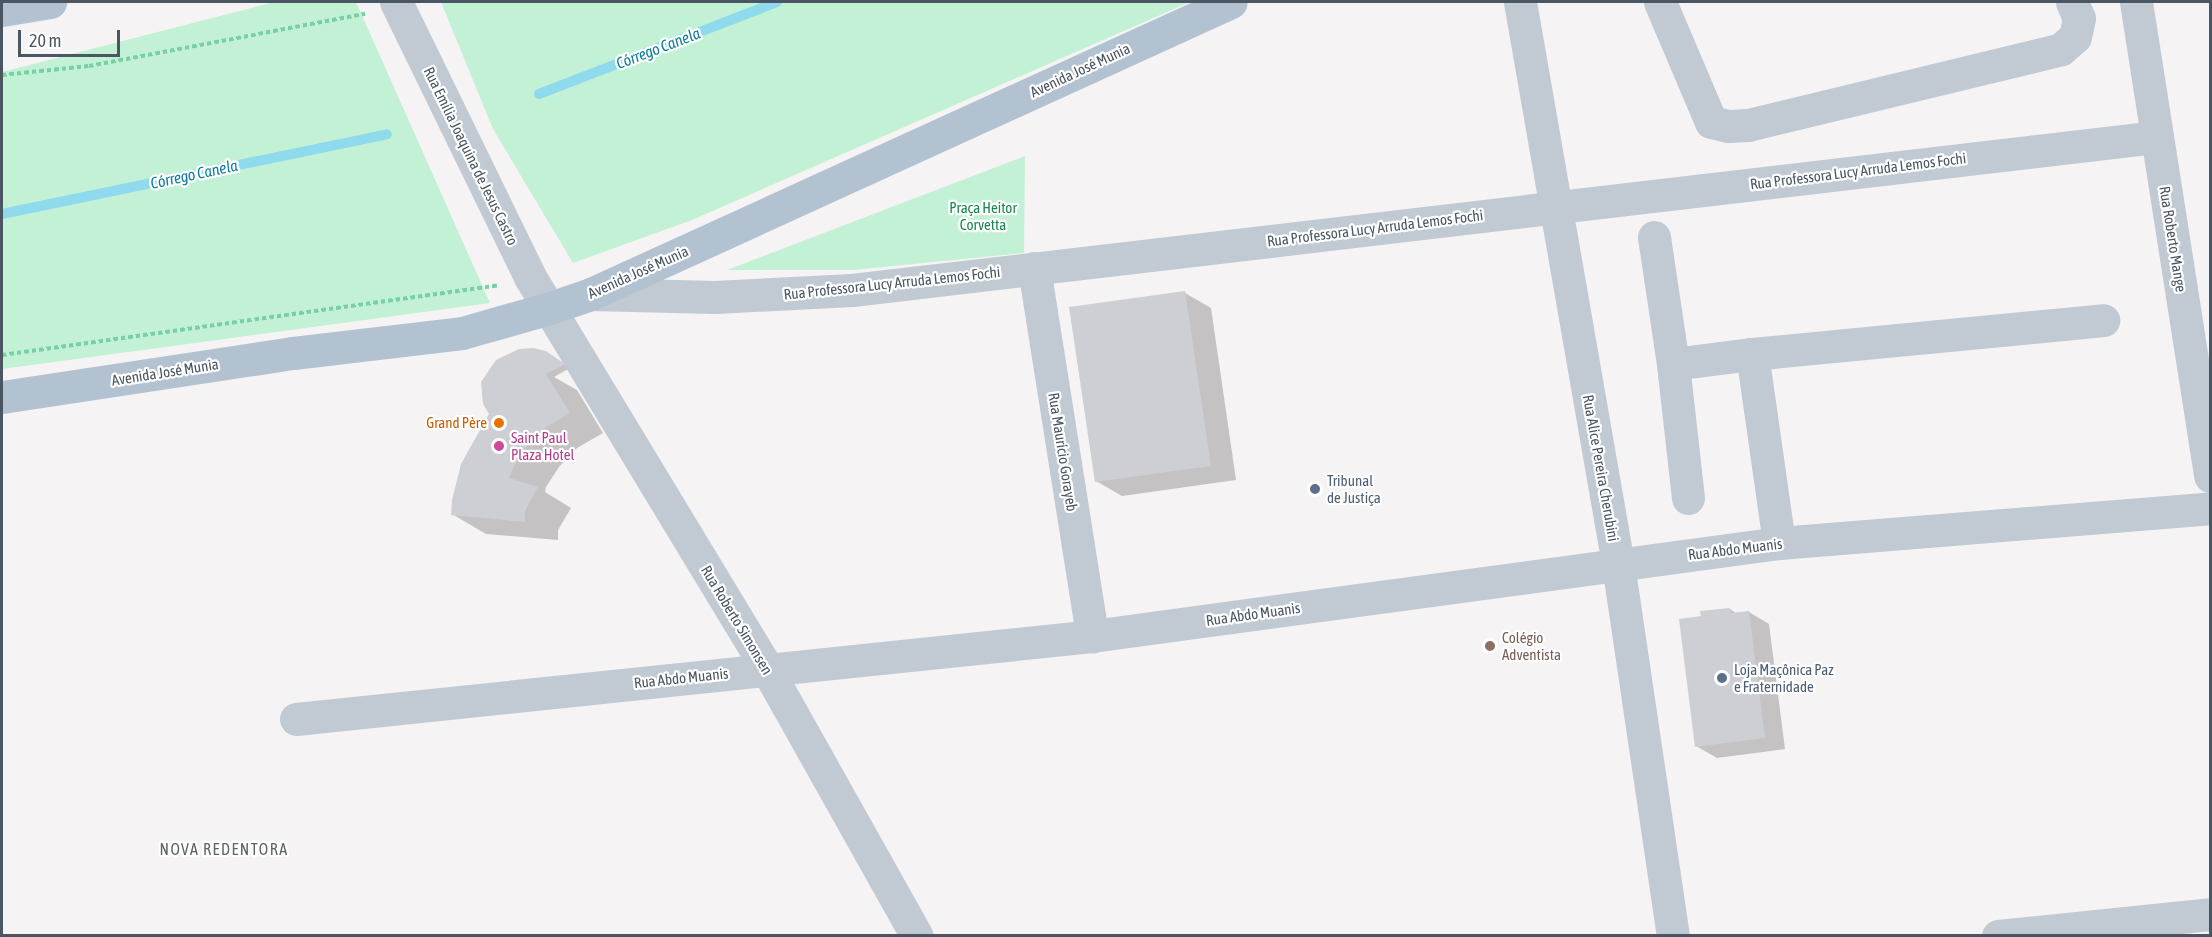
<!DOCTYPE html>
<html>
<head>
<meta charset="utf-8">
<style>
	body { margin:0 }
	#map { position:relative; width:2212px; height:937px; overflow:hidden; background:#f5f3f3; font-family:"Asap Condensed",sans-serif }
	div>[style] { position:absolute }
	.green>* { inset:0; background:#c3f1d5 }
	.shadow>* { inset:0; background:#0003 }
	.stream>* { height:10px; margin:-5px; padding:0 5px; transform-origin:5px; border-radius:5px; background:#90daee }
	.building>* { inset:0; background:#cdcfd5 }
	.path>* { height:4px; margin-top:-2px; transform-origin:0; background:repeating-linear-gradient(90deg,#7ad0a6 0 4.5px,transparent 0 7.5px) }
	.minor>* { height:33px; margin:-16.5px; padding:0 16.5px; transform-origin:16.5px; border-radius:16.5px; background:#c1cad2 }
	.major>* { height:33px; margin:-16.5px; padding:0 16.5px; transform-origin:16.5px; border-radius:16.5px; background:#b3c2d1 }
	.dots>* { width:16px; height:16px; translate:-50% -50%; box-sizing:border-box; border:3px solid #fff; border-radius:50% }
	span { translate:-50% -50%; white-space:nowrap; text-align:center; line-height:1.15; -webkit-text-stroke:4.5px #fff; paint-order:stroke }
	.street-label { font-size:15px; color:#4a5661 }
	.park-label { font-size:15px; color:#17864f }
	.food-label { font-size:15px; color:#c56008 }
	.right { translate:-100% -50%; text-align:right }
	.hotel-label { font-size:15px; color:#b23c85 }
	.left { translate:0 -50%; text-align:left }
	.service-label { font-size:15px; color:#4e5e75 }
	.education-label { font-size:15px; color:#785e54 }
	.water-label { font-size:16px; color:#0c7c9b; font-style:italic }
	.neighbourhood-label { font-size:16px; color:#5f6368; letter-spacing:1.5px }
	.frame { position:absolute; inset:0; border:3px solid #4a5661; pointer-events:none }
	.scale { position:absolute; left:18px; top:30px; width:102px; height:27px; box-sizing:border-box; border:3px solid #4a5661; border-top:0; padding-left:8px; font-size:18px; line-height:21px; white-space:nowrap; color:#4a5661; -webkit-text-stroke:4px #fff; paint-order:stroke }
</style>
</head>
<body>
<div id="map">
	<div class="green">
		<i style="clip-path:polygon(274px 2px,356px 2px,490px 303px,2px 369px,2px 72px)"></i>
		<i style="clip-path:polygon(441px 2px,1190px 2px,692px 220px,573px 263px,493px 129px)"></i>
		<i style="clip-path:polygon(1025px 156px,1024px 253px,853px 270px,727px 270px)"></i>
	</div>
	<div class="shadow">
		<i style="clip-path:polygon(1185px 293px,1211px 308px,1236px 480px,1122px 496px,1096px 481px)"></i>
		<i style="clip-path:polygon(545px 352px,570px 368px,554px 377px,577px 390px,603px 433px,577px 448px,559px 467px,546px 487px,545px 492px,571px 508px,558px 530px,558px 540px,486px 534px,452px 514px)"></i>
		<i style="clip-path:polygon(1730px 609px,1737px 614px,1749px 612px,1769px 624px,1785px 749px,1717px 758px,1696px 746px,1705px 617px)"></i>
	</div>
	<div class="stream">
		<i style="left:539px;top:94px;width:255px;rotate:-21.1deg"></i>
		<i style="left:2px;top:214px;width:393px;rotate:-11.7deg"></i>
	</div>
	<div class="building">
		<i style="clip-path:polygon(1185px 291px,1211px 466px,1095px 482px,1069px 307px)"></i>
		<i style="clip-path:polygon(533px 348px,546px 351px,565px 364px,546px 374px,570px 413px,543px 429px,525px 448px,513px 468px,509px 478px,538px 487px,525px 511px,525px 522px,451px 515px,452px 500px,461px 464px,489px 414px,483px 404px,481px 382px,496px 360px,519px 349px)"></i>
		<i style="clip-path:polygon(1730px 608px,1731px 613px,1749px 611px,1765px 738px,1695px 747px,1679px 619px,1701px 616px,1700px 611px)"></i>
	</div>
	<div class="path">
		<i style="left:2px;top:75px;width:87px;rotate:-5.9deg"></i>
		<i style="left:89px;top:66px;width:281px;rotate:-10.7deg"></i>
		<i style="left:2px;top:355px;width:500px;rotate:-8deg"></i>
	</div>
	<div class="minor">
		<i style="left:396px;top:2px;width:306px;rotate:64deg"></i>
		<i style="left:530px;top:277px;width:458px;rotate:58.8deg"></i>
		<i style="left:767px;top:669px;width:306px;rotate:60.7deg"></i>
		<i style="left:1520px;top:2px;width:570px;rotate:80.11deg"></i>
		<i style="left:1618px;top:564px;width:376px;rotate:81.6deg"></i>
		<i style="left:1660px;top:2px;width:130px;rotate:67deg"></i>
		<i style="left:1711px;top:122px;width:18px;rotate:13deg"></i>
		<i style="left:1729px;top:126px;width:19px;rotate:-3deg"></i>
		<i style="left:1748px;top:125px;width:322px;rotate:-13.6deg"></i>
		<i style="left:2061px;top:49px;width:18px;rotate:-41deg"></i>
		<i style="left:2075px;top:37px;width:19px;rotate:-78deg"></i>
		<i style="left:2079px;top:18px;width:17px;rotate:-114deg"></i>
		<i style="left:2136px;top:2px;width:480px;rotate:81.1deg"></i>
		<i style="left:1654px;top:237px;width:128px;rotate:81.5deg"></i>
		<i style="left:1034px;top:268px;width:373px;rotate:81deg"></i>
		<i style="left:591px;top:294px;width:124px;rotate:1.4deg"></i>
		<i style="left:715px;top:297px;width:137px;rotate:-2.9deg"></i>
		<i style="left:852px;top:290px;width:1314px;rotate:-6.69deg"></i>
		<i style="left:1688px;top:498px;width:135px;rotate:-96.4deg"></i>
		<i style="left:1673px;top:364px;width:80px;rotate:-7.2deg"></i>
		<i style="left:1779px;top:543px;width:191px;rotate:-98.1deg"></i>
		<i style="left:1752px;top:354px;width:353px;rotate:-5.5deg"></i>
		<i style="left:296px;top:719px;width:800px;rotate:-5.95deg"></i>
		<i style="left:1092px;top:636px;width:693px;rotate:-7.71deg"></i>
		<i style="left:1779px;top:543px;width:432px;rotate:-4.6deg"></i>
		<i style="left:1998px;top:936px;width:213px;rotate:-5.9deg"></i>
	</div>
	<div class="major">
		<i style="left:2px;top:10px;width:49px;rotate:-9.5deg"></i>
		<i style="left:2px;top:397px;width:294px;rotate:-8.6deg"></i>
		<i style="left:293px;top:353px;width:170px;rotate:-6.7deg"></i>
		<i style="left:462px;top:333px;width:91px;rotate:-15.9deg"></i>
		<i style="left:550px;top:308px;width:43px;rotate:-18.9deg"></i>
		<i style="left:591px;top:294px;width:703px;rotate:-24.52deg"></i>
	</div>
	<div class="dots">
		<i style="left:499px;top:423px;background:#e8710a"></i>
		<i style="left:499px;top:446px;background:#d1479c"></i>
		<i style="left:1315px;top:489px;background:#5c6f8a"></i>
		<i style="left:1490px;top:646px;background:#8d6e63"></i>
		<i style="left:1722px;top:678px;background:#5c6f8a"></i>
	</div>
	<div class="street-label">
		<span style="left:1080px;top:70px;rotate:-25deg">Avenida José Munia</span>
		<span style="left:471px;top:156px;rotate:64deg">Rua Emília Joaquina de Jesus Castro</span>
		<span style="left:1858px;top:171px;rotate:-7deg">Rua Professora Lucy Arruda Lemos Fochi</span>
		<span style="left:1375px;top:228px;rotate:-7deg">Rua Professora Lucy Arruda Lemos Fochi</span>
		<span style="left:2173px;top:239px;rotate:81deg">Rua Roberto Mange</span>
		<span style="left:638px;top:272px;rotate:-24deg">Avenida José Munia</span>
		<span style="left:892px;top:283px;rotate:-6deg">Rua Professora Lucy Arruda Lemos Fochi</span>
		<span style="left:165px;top:372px;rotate:-9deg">Avenida José Munia</span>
		<span style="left:1063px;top:452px;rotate:81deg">Rua Maurício Gorayeb</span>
		<span style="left:1601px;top:468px;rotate:80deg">Rua Alice Pereira Cherubini</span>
		<span style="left:1735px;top:549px;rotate:-7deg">Rua Abdo Muanis</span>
		<span style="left:1253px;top:614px;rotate:-8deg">Rua Abdo Muanis</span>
		<span style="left:737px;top:620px;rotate:59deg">Rua Roberto Simonsen</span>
		<span style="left:681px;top:678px;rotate:-6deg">Rua Abdo Muanis</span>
	</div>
	<div class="park-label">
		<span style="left:983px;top:216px">Praça Heitor<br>Corvetta</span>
	</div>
	<div class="food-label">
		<span class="right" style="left:487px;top:423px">Grand Père</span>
	</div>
	<div class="hotel-label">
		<span class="left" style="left:511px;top:446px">Saint Paul<br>Plaza Hotel</span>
	</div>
	<div class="service-label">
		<span class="left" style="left:1327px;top:489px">Tribunal<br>de Justiça</span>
		<span class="left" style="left:1734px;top:678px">Loja Maçônica Paz<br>e Fraternidade</span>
	</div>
	<div class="education-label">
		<span class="left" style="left:1502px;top:646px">Colégio<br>Adventista</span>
	</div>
	<div class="water-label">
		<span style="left:658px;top:48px;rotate:-21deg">Córrego Canela</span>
		<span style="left:194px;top:174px;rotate:-12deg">Córrego Canela</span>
	</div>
	<div class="neighbourhood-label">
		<span style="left:224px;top:849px">NOVA REDENTORA</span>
	</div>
	<div class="frame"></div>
	<div class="scale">20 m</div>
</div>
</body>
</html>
